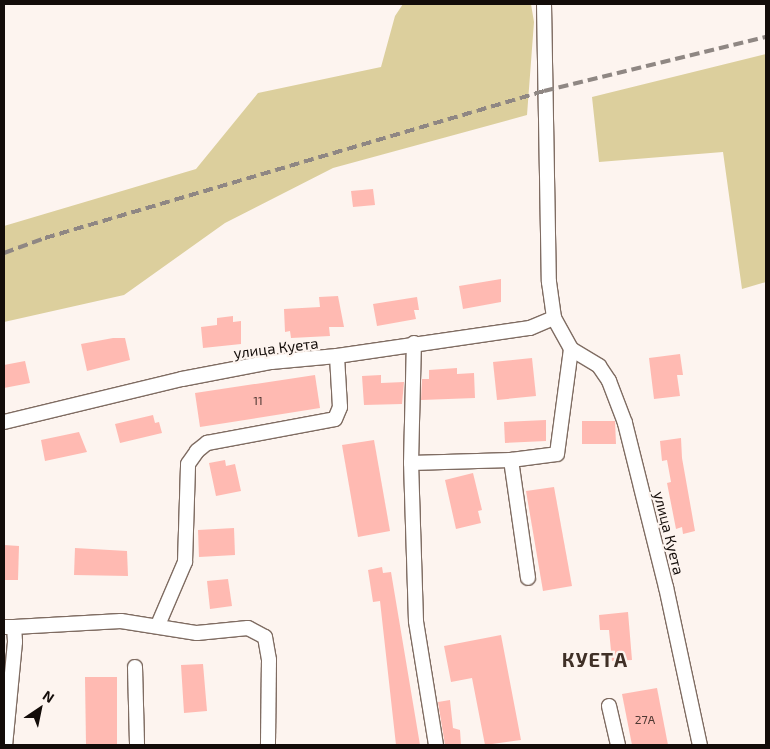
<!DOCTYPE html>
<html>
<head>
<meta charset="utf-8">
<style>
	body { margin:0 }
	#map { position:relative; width:770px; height:749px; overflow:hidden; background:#fdf4ef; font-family:"Exo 2",sans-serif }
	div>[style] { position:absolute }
	.green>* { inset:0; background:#dccf9d }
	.building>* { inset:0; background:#ffbab2 }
	.roads { filter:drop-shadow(1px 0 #7f6c62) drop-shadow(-1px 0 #7f6c62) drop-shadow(0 1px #7f6c62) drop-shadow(0 -1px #7f6c62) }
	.minor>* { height:14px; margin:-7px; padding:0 7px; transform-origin:7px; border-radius:7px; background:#fff }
	.rail>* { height:4px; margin-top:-2px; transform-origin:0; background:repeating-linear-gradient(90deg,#8f8783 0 10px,transparent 0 15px) }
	span { translate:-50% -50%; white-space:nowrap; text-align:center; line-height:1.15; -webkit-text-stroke:4.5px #fdf4ef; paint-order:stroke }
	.number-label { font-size:12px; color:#4e3833 }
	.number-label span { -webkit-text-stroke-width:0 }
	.street-label { font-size:15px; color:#130c09 }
	.district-label { font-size:20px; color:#403027; font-weight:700; letter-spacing:1px }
	.frame { position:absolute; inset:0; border:5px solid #130c09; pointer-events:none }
	.north { position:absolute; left:15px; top:684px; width:50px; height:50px; -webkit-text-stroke:4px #fdf4ef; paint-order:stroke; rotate:34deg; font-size:14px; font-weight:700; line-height:20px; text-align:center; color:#130c09 }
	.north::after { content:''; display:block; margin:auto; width:18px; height:22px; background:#130c09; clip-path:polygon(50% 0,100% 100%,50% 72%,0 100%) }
</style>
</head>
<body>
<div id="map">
	<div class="green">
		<i style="clip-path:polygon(403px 4px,531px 4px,534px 22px,527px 115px,333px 168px,225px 223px,124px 295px,4px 322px,4px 226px,196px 169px,258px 93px,381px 67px,395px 16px)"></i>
		<i style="clip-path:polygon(766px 54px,766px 282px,742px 289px,723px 152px,599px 162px,592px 97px)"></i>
	</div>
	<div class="building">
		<i style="clip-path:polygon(373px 189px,375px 205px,353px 207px,351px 191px)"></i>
		<i style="clip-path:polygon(501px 279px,501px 302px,463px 309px,459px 286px)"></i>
		<i style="clip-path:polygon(338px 296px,344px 327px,329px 327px,330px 336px,291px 338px,290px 331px,285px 332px,284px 309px,320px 307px,319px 297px)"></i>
		<i style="clip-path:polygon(417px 297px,419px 310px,414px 310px,416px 319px,377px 326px,373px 304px)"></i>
		<i style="clip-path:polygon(233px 316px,233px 322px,241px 321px,241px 344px,203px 348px,201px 327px,217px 325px,217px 318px)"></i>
		<i style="clip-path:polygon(113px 338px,125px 338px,130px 360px,87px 371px,81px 344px)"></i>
		<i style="clip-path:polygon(680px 354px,683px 375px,677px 375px,680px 396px,654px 399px,649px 358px)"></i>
		<i style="clip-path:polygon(532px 358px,536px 396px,497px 400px,493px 362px)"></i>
		<i style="clip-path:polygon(25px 361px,30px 383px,4px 388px,4px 365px)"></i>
		<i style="clip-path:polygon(457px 368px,457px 374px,474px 373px,475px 398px,421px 400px,422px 379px,429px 379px,429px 370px)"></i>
		<i style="clip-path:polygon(315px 375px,320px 408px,200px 427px,195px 393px)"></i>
		<i style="clip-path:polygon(381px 375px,381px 383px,404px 382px,402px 404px,364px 405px,362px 376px)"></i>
		<i style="clip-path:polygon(153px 415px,155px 423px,159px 422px,162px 433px,120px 443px,115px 424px)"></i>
		<i style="clip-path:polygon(546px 420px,546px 441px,505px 443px,504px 422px)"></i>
		<i style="clip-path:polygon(582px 421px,615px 421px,616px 444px,582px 444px)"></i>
		<i style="clip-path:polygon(79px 432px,87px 452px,45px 461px,41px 440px)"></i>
		<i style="clip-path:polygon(681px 438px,682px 458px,695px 531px,683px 534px,682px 527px,676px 529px,667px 483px,671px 482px,667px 460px,662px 461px,660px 441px)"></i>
		<i style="clip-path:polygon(374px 440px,390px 531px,358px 537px,342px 445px)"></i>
		<i style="clip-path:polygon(225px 460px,226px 466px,235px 464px,241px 491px,216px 496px,209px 463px)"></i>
		<i style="clip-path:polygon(473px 473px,482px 510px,478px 511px,481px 523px,456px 529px,445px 480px)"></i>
		<i style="clip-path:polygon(554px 487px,572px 586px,543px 591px,526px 491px)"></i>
		<i style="clip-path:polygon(234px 528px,235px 555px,199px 557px,198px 530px)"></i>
		<i style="clip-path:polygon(4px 545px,19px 546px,18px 580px,4px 580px)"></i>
		<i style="clip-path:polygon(75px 548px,127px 551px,128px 576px,74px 575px)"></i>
		<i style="clip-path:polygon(382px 567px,383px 573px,391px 572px,420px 745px,396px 745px,380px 601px,373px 602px,368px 570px)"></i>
		<i style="clip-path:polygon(228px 579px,232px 606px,210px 609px,207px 581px)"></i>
		<i style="clip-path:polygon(628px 612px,632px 660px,612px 661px,609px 630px,600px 630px,599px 615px)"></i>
		<i style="clip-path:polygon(501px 635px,521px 740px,485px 745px,472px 678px,451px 682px,444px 646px)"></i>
		<i style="clip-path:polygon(203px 664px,207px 711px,184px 713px,181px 665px)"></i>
		<i style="clip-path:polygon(85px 677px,117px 677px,117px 745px,86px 745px)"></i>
		<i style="clip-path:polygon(657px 688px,668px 745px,632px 745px,622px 694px)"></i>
		<i style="clip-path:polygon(450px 700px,453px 728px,460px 730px,461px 745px,445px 745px,438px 702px)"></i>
	</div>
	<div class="roads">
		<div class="minor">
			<i style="left:544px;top:4px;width:278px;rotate:89deg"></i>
			<i style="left:549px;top:282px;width:36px;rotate:82deg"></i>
			<i style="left:554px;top:318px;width:35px;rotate:61deg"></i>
			<i style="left:571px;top:349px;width:33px;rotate:31deg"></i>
			<i style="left:599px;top:366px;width:18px;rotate:56deg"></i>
			<i style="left:609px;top:381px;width:45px;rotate:69.1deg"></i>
			<i style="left:625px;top:423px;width:169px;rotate:76deg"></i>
			<i style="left:666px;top:587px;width:162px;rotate:77.9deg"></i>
			<i style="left:4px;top:422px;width:183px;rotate:-13.6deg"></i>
			<i style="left:182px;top:379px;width:91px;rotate:-10.8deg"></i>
			<i style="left:271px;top:362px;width:66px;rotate:-5.2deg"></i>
			<i style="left:337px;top:356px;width:195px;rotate:-8.3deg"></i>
			<i style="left:530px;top:328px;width:26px;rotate:-23deg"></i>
			<i style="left:511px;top:460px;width:119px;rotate:81.8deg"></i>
			<i style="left:411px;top:463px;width:120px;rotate:-88.6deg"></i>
			<i style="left:158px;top:625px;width:69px;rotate:-66.8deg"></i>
			<i style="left:185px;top:562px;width:98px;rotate:-88.2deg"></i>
			<i style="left:188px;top:464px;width:16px;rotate:-55deg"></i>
			<i style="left:197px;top:451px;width:13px;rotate:-39deg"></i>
			<i style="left:207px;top:443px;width:130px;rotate:-10.6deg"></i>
			<i style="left:335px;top:419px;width:13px;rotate:-67deg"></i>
			<i style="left:340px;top:407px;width:51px;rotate:-93.4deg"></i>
			<i style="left:4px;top:627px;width:10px"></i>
			<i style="left:14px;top:627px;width:15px;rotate:86deg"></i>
			<i style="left:15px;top:642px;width:103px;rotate:95.5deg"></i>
			<i style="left:14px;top:627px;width:107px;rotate:-3.2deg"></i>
			<i style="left:121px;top:621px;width:77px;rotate:9deg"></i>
			<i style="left:197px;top:633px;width:51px;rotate:-5.6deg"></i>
			<i style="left:248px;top:628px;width:19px;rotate:28deg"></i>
			<i style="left:265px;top:637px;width:23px;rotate:80deg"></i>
			<i style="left:269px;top:660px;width:85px;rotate:90.7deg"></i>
			<i style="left:135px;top:667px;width:78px;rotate:88.5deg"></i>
			<i style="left:609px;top:706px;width:40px;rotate:77deg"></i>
			<i style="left:436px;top:745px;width:126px;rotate:-99.2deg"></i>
			<i style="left:416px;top:621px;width:158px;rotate:-91.8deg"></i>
			<i style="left:411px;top:463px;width:100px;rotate:-1.7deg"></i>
			<i style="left:511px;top:460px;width:46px;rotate:-7.4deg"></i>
			<i style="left:557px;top:454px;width:106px;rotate:-82.4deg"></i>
		</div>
	</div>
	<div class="rail">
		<i style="left:4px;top:253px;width:44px;rotate:-20.1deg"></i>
		<i style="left:45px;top:238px;width:520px;rotate:-16.41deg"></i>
		<i style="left:544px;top:91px;width:228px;rotate:-13.7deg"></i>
	</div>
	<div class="number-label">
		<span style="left:258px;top:401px">11</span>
		<span style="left:645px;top:720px">27А</span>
	</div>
	<div class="street-label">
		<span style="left:276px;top:348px;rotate:-7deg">улица Куета</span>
		<span style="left:669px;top:533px;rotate:76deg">улица Куета</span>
	</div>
	<div class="district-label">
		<span style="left:595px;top:659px">КУЕТА</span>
	</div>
	<div class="frame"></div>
	<div class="north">N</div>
</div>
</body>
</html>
